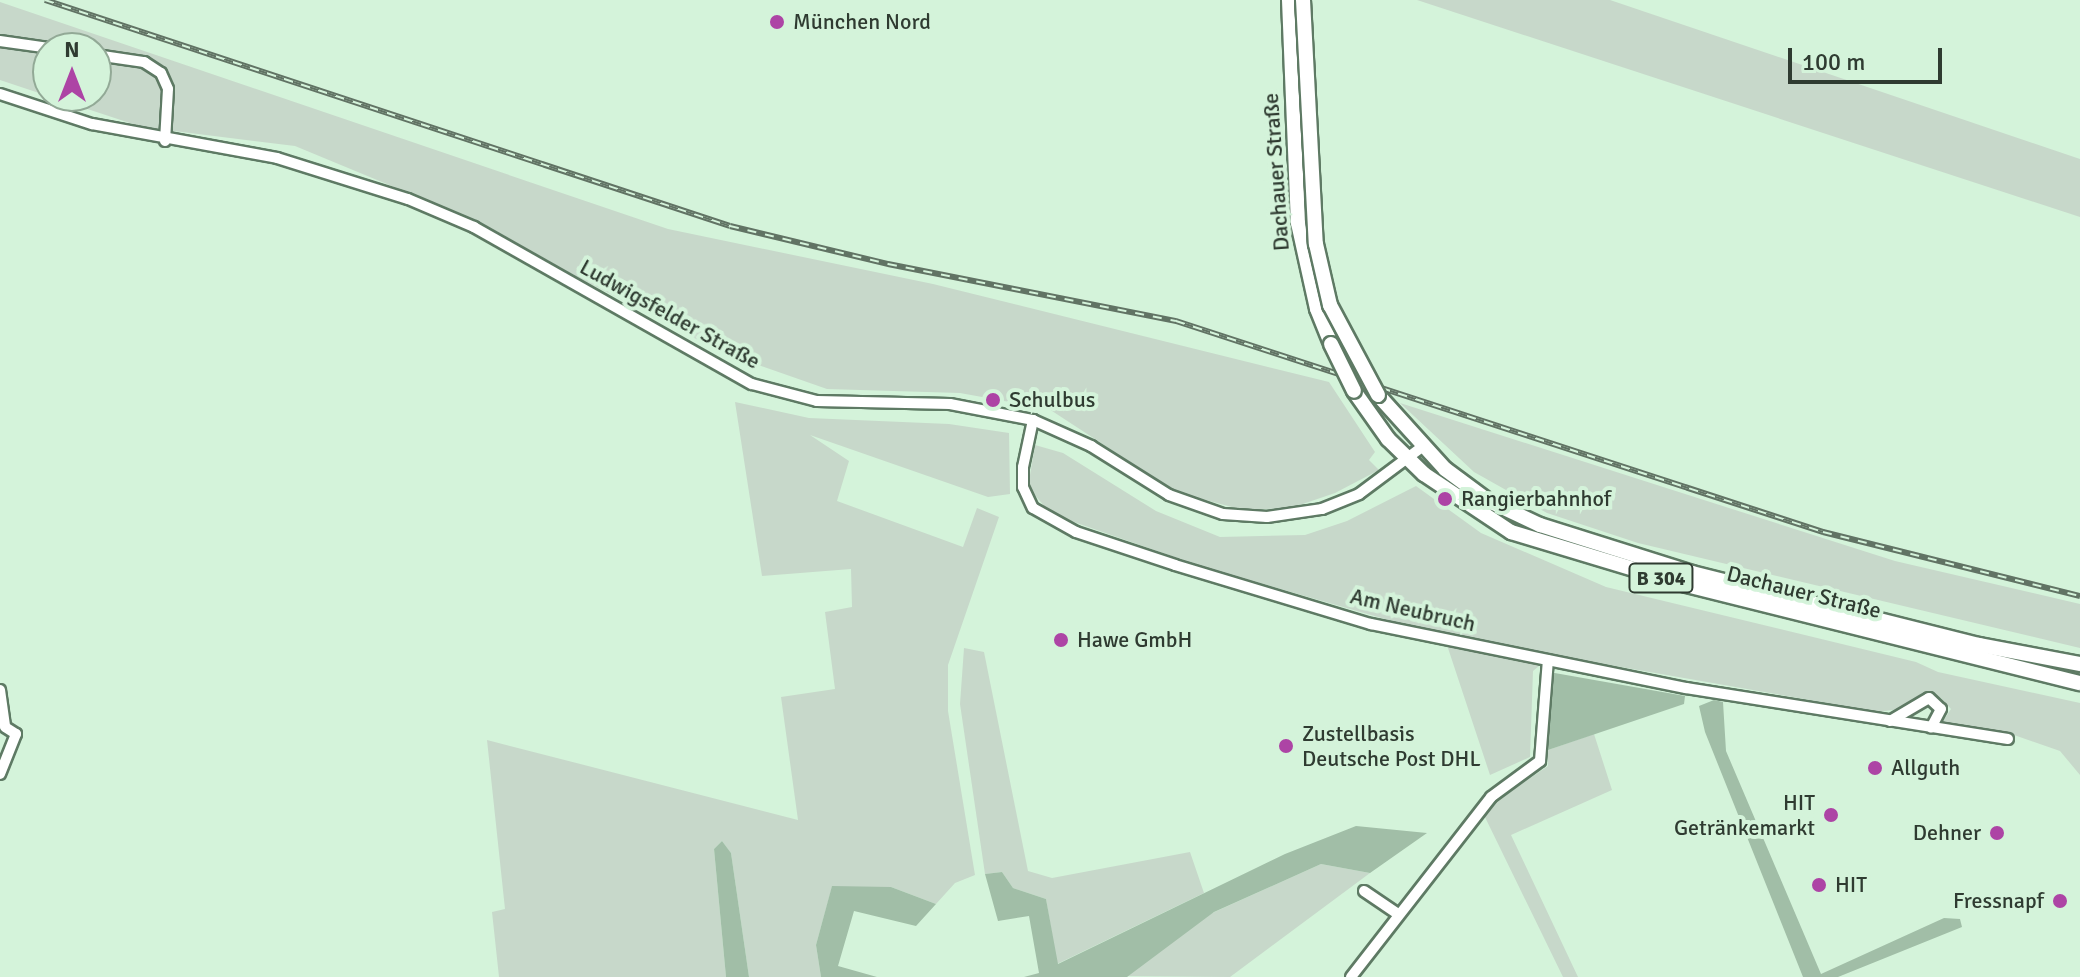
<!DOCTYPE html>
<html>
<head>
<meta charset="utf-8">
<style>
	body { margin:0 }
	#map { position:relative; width:2080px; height:977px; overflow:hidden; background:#d4f3da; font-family:Signika,sans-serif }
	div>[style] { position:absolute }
	.green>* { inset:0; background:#c7d8ca }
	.forest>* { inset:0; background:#a1bea7 }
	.roads { filter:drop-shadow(2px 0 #5e7a64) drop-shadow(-2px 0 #5e7a64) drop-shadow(0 2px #5e7a64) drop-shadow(0 -2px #5e7a64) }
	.minor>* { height:10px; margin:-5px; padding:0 5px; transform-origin:5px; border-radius:5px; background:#fff }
	.major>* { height:14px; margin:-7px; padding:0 7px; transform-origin:7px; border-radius:7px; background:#fff }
	.rail>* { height:6px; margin-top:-3px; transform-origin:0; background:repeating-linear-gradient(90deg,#d4f3da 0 9px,#617364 0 18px); box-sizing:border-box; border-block:2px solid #617364 }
	.bridges { filter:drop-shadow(2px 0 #5e7a64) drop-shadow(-2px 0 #5e7a64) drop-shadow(0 2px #5e7a64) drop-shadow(0 -2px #5e7a64) }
	.major-bridge>* { height:14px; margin:-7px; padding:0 7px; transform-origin:7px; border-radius:7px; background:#fff }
	.dots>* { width:22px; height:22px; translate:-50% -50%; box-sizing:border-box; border:4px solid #d4f3da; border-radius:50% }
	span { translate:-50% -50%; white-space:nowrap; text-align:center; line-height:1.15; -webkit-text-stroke:8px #d4f3da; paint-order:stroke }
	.shield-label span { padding:2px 6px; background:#d4f3da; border:2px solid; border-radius:6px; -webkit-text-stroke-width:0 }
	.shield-label { font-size:20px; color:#2f3b31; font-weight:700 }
	.poi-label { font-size:22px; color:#2f3b31 }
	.left { translate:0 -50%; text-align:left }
	.right { translate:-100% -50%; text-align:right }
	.street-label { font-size:22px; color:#2f3b31 }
	.north { position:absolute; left:32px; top:32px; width:80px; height:80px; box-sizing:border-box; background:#d4f3da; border:2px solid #92a996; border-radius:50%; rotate:0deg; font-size:22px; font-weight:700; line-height:32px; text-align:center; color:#2f3b31 }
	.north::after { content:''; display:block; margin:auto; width:28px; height:36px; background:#ad44a5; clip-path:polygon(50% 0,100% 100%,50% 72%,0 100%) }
	.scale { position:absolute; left:1788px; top:48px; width:154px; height:36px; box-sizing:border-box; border:4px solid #2f3b31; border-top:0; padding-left:10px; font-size:24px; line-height:28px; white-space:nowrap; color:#2f3b31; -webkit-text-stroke:6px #d4f3da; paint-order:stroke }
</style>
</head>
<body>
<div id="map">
	<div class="green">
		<i style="clip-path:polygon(1417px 0,1610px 0,2080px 159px,2080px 217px)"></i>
		<i style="clip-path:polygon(0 2px,668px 229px,933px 284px,1329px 382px,1375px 452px,1369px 460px,1379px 470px,1335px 493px,1291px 508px,1243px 510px,1176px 492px,1049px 409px,960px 393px,827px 389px,721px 352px,452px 211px,295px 146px,142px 127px,48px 96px,96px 96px,96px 48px,48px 48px,48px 96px,0 80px)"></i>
		<i style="clip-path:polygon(735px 402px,809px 418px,949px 424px,1009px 433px,1010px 494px,988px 497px,810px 435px,849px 461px,837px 501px,963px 547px,977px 508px,999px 517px,948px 665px,948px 711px,975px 875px,955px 883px,936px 904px,891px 887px,832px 887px,816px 945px,821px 977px,749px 977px,731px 853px,722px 841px,714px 849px,726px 977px,499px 977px,492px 912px,505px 909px,487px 740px,798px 820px,781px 697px,835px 689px,825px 612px,852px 607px,851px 569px,762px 576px)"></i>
		<i style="clip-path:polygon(1400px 403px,1895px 561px,2080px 604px,2080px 648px,1638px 543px,1547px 513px,1474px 472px)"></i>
		<i style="clip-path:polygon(1035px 445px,1063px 453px,1156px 511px,1220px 537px,1305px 535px,1347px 521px,1416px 486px,1481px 533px,1606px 587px,1916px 662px,1938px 672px,2080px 703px,2080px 775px,2060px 751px,2014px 735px,1940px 726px,1951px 709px,1941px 698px,1923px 693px,1900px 709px,1878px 712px,1552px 655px,1533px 671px,1530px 757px,1490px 775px,1444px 636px,1197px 565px,1051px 514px,1028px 487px)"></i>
		<i style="clip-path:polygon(964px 648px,984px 652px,1028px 871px,1052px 878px,1190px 852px,1204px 893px,1057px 964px,1046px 899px,1013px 888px,1002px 872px,985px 874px,960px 704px)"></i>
		<i style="clip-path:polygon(1594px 734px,1612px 790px,1511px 835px,1578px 977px,1563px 977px,1482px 811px,1548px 766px,1548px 750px)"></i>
		<i style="clip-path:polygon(1321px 864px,1370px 873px,1230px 977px,1126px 976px,1210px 914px)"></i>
	</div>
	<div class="forest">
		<i style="clip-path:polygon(1549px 672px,1685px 696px,1684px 704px,1548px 750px)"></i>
		<i style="clip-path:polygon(1714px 700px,1723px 702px,1726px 751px,1821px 974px,1944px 918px,1960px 919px,1962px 927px,1838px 977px,1803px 977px,1705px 732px,1699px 706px)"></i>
		<i style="clip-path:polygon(1356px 826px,1427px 833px,1370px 873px,1321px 864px,1214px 912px,1127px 977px,1024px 977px,1039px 973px,1029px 916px,998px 921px,985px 874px,1002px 872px,1013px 888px,1046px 899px,1058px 964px,1285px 854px)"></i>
		<i style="clip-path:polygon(722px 841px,731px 853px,749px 977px,726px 977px,714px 849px)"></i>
		<i style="clip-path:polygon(832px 886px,891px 887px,936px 904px,916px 926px,854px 911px,838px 966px,877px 977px,821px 977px,816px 945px)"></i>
	</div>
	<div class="roads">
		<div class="minor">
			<i style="left:0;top:41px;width:49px;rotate:8.1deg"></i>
			<i style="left:96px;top:55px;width:49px;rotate:8.3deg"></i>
			<i style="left:144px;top:62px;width:20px;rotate:33deg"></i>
			<i style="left:161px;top:73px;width:17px;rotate:66deg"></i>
			<i style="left:168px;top:89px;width:52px;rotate:93.3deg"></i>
			<i style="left:0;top:94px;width:97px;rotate:18.1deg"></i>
			<i style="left:92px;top:124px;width:188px;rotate:10.4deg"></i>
			<i style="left:277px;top:158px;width:137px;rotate:17.4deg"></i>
			<i style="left:408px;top:199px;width:72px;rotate:23deg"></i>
			<i style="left:474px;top:227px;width:319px;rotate:29.5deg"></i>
			<i style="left:752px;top:384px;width:67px;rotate:14.7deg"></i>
			<i style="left:817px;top:401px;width:133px;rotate:1.3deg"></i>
			<i style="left:950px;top:404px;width:85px;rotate:10.9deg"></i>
			<i style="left:1033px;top:420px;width:64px;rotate:24.1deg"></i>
			<i style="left:1091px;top:446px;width:92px;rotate:32.1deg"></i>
			<i style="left:1169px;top:495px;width:57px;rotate:19.4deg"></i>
			<i style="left:1223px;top:514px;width:44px;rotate:3.9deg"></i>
			<i style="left:1267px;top:517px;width:56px;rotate:-8.3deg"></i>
			<i style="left:1322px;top:509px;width:40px;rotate:-22deg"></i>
			<i style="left:1359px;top:494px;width:79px;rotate:-36.7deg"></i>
			<i style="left:1033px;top:420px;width:48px;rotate:102deg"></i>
			<i style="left:1023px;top:467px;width:20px;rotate:90deg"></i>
			<i style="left:1023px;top:487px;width:23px;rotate:65deg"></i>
			<i style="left:1033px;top:508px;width:49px;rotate:29.2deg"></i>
			<i style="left:1076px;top:532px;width:104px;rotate:18.4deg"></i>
			<i style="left:1175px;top:565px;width:205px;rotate:16.8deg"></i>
			<i style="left:1371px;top:624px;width:321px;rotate:11.5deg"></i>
			<i style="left:1686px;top:688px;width:326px;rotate:9deg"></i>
			<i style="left:0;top:690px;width:37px;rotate:82deg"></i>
			<i style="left:5px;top:727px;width:13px;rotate:32deg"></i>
			<i style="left:16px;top:734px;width:43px;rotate:111.8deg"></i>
			<i style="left:1890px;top:721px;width:45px;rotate:-30.5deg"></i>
			<i style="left:1929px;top:698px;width:16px;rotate:43deg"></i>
			<i style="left:1941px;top:709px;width:21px;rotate:118deg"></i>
			<i style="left:1364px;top:891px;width:41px;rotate:34.1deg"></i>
			<i style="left:1351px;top:977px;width:228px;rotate:-52.1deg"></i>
			<i style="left:1491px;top:797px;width:61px;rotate:-36.3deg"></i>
			<i style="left:1540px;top:761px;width:101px;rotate:-85.5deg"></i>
		</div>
		<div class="major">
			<i style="left:1289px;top:0;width:223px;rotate:87.7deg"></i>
			<i style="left:1298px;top:223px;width:88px;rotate:77.5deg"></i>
			<i style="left:1317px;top:309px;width:38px;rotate:68deg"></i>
			<i style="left:1354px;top:391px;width:59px;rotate:54.7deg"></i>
			<i style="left:1388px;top:439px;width:50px;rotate:44.2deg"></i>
			<i style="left:1424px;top:474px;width:105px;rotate:33.7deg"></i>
			<i style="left:1511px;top:532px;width:183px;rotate:16.8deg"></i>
			<i style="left:1686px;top:585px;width:406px;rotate:14deg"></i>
			<i style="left:1378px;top:395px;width:100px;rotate:47.8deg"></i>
			<i style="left:1445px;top:469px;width:52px;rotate:36.4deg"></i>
			<i style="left:1487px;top:500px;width:59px;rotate:25.3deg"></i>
			<i style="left:1540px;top:525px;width:159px;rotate:17.5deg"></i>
			<i style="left:1692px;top:573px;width:296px;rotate:14.1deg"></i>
			<i style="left:1979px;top:645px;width:103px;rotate:10.7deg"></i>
		</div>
	</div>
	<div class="rail">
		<i style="left:45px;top:0;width:721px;rotate:18.26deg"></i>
		<i style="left:730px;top:226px;width:163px;rotate:13.5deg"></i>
		<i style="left:888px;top:264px;width:294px;rotate:11.2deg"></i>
		<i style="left:1176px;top:321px;width:681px;rotate:18.06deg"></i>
		<i style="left:1823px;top:532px;width:265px;rotate:14deg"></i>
	</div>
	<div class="bridges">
		<div class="major-bridge">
			<i style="left:1303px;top:0;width:244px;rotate:87deg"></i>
			<i style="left:1316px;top:244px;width:63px;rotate:77.1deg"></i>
			<i style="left:1330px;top:305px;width:102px;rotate:61.9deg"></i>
			<i style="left:1331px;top:344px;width:52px;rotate:63.9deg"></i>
		</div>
	</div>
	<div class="dots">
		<i style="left:777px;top:22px;background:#ad44a5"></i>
		<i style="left:993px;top:400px;background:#ad44a5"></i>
		<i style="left:1445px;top:499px;background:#ad44a5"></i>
		<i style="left:1061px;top:640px;background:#ad44a5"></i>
		<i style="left:1286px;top:746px;background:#ad44a5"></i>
		<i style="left:1875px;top:768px;background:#ad44a5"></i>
		<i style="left:1831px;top:815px;background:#ad44a5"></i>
		<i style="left:1997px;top:833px;background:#ad44a5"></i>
		<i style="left:1819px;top:885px;background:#ad44a5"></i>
		<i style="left:2060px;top:901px;background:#ad44a5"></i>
	</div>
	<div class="shield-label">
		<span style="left:1661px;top:578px">B 304</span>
	</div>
	<div class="poi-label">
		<span class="left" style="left:793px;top:22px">München Nord</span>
		<span class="left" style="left:1009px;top:400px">Schulbus</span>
		<span class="left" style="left:1461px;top:499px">Rangierbahnhof</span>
		<span class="left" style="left:1077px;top:640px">Hawe GmbH</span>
		<span class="left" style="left:1302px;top:746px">Zustellbasis<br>Deutsche Post DHL</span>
		<span class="left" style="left:1891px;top:768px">Allguth</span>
		<span class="right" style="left:1815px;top:815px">HIT<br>Getränkemarkt</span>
		<span class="right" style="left:1981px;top:833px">Dehner</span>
		<span class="left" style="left:1835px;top:885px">HIT</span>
		<span class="right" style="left:2044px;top:901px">Fressnapf</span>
	</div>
	<div class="street-label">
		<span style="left:1276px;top:172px;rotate:-94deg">Dachauer Straße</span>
		<span style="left:670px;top:314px;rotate:29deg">Ludwigsfelder Straße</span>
		<span style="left:1804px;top:592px;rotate:14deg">Dachauer Straße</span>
		<span style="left:1413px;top:610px;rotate:13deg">Am Neubruch</span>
	</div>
	<div class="north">N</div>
	<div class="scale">100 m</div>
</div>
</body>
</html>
